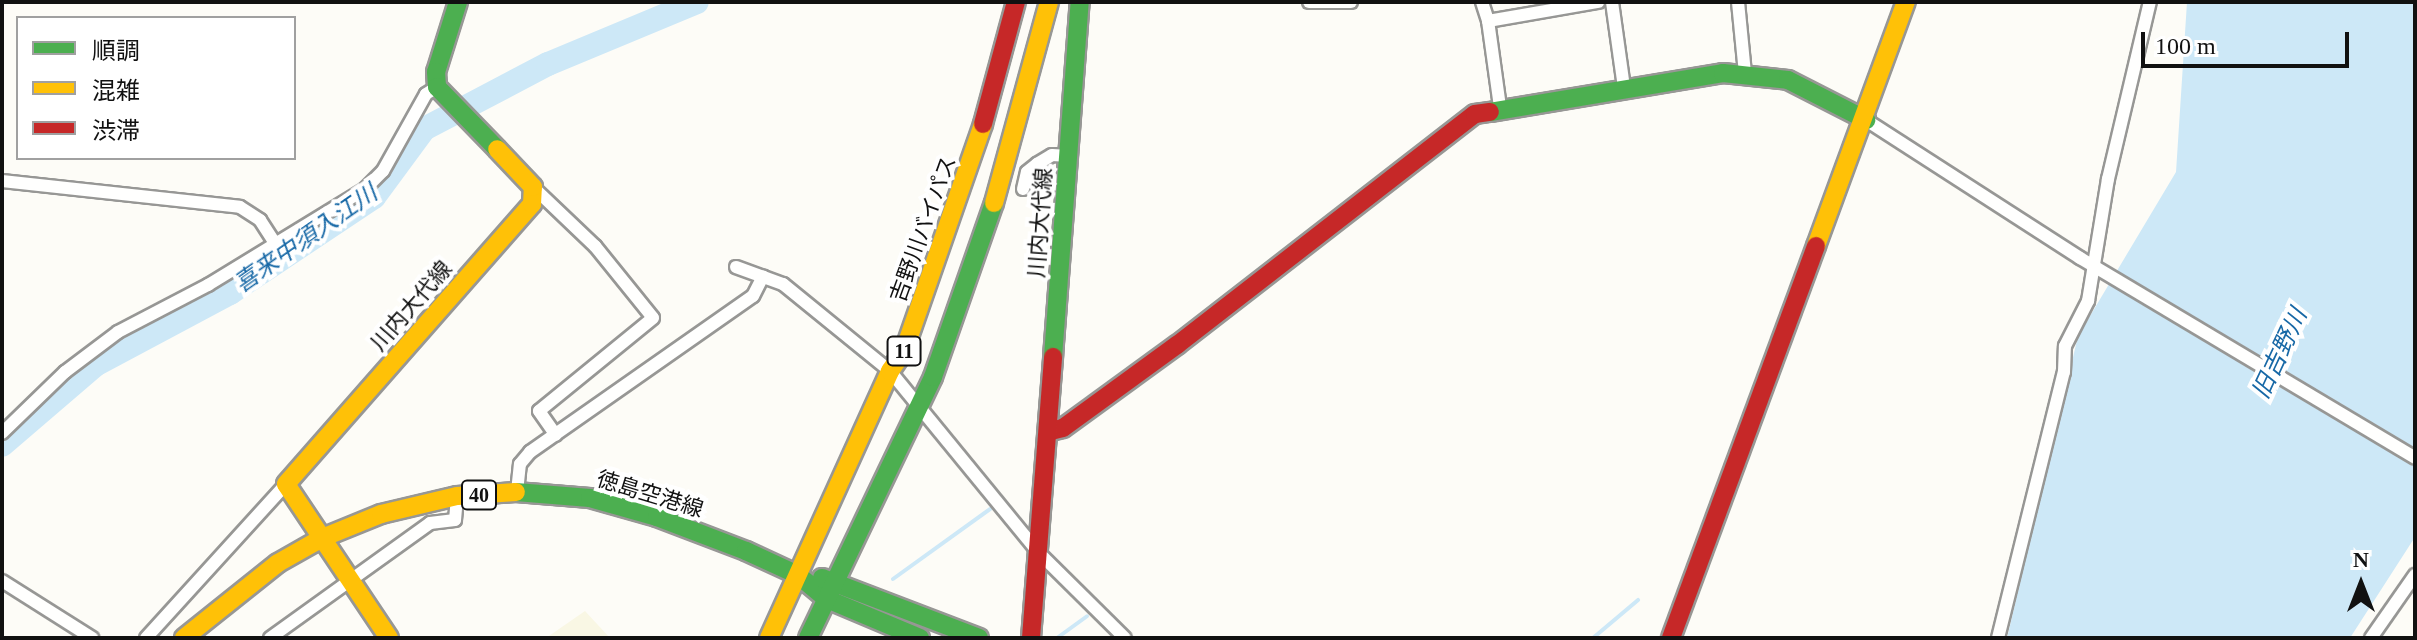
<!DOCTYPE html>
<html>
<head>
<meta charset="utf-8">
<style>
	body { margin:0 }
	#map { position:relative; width:2417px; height:640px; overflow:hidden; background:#fdfcf7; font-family:"Times New Roman","Noto Sans JP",serif }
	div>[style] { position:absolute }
	.farmland>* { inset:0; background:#f9f7e4 }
	.water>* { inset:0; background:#cde8f7 }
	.stream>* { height:4px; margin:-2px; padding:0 2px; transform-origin:2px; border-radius:2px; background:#cde8f7 }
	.river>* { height:24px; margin:-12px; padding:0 12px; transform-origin:12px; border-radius:12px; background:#cde8f7 }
	.roads { filter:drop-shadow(2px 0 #979795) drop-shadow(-2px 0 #979795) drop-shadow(0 2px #979795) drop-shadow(0 -2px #979795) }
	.street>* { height:12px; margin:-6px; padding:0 6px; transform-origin:6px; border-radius:6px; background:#fffffe }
	.fast>* { height:18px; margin:-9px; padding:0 9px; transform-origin:9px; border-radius:9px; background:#4caf50 }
	.slow>* { height:18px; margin:-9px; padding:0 9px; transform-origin:9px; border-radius:9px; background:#ffc107 }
	.jam>* { height:18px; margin:-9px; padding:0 9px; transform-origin:9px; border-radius:9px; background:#c62828 }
	span { translate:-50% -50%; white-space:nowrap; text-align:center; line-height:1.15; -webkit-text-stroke:8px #fff; paint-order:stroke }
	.shield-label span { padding:2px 6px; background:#fff; border:2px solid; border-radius:6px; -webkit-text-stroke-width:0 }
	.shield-label { font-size:20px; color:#111; font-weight:700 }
	.street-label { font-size:22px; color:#111 }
	.water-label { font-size:24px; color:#1768a6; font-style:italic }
	.frame { position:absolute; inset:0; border:4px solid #111; pointer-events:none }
	.legend { position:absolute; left:16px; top:16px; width:280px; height:144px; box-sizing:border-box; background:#fff; border:2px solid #a0a0a0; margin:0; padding:10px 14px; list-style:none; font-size:24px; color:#111 }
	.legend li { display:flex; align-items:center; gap:16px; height:40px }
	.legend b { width:40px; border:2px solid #a0a0a0 }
	.north { position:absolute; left:2321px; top:544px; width:80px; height:80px; -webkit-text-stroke:6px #fff; paint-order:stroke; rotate:0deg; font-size:22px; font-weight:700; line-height:32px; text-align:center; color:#111 }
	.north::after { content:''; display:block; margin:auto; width:28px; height:36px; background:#111; clip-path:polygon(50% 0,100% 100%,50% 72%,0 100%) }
	.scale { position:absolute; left:2141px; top:32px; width:208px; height:36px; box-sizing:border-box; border:4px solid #111; border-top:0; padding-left:10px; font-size:24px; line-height:28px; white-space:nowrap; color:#111; -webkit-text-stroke:6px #fff; paint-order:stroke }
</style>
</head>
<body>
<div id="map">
	<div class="farmland">
		<i style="clip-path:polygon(585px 611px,610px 638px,546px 638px)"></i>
	</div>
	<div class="water">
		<i style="clip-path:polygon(2187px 2px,2415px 2px,2415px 537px,2350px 638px,2007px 638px,2078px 336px,2176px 172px)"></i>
	</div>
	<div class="stream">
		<i style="left:893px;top:579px;width:120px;rotate:-35.8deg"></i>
		<i style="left:1057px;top:638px;width:37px;rotate:-36deg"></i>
		<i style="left:1593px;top:638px;width:59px;rotate:-40.2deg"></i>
	</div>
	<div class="river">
		<i style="left:2px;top:445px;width:123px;rotate:-40.7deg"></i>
		<i style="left:95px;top:365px;width:153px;rotate:-28.1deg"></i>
		<i style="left:230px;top:293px;width:173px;rotate:-33.7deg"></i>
		<i style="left:374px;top:197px;width:84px;rotate:-53.7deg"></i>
		<i style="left:424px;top:129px;width:140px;rotate:-27.7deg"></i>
		<i style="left:548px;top:64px;width:161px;rotate:-22.6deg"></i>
	</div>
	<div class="roads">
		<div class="street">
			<i style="left:1309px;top:2px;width:42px"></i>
			<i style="left:1482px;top:2px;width:20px;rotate:72deg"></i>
			<i style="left:1612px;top:2px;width:86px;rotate:82deg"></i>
			<i style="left:1738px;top:2px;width:72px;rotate:84.4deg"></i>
			<i style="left:1500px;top:107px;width:87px;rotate:-97.9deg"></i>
			<i style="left:1488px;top:21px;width:112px;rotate:-9.8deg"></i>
			<i style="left:1866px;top:120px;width:255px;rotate:32.8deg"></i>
			<i style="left:2080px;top:258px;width:390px;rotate:30.8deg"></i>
			<i style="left:2px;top:181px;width:239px;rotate:6.2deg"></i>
			<i style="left:240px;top:207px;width:24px;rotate:33deg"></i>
			<i style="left:260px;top:220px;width:27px;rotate:57deg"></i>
			<i style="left:533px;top:187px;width:86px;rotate:43.6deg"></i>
			<i style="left:595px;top:246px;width:92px;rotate:51.1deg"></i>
			<i style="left:653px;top:318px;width:147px;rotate:140.8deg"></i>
			<i style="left:539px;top:411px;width:29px;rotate:55deg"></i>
			<i style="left:1023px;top:189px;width:17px;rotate:-77deg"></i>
			<i style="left:1027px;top:172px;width:13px;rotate:-39deg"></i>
			<i style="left:1037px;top:164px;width:17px;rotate:-31deg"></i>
			<i style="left:1052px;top:155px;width:17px;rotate:3deg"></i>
			<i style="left:736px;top:267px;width:50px;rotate:19.9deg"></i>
			<i style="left:783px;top:284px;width:138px;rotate:39.1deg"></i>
			<i style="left:890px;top:371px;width:234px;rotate:50.7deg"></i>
			<i style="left:1038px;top:552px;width:122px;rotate:44.7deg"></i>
			<i style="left:2px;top:433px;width:88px;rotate:-44.1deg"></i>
			<i style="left:65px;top:372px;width:66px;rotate:-37deg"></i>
			<i style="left:118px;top:332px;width:102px;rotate:-27.6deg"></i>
			<i style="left:208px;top:285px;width:184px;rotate:-31.4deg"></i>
			<i style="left:365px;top:189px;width:25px;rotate:-45deg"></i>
			<i style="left:383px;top:171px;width:88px;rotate:-60.8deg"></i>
			<i style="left:426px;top:94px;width:13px;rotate:-32deg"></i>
			<i style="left:517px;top:492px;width:28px;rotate:-84deg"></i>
			<i style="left:520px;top:464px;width:16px;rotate:-50deg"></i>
			<i style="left:530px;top:452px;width:272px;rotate:-35deg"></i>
			<i style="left:753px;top:296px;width:22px;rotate:-63deg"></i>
			<i style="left:2px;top:581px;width:107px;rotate:32.3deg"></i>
			<i style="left:146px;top:638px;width:208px;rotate:-47.7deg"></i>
			<i style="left:270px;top:638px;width:197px;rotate:-35.7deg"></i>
			<i style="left:430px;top:523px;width:25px;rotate:-7deg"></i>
			<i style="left:455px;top:520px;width:24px;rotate:-85deg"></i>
			<i style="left:1998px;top:638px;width:274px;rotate:-76.1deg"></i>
			<i style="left:2064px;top:372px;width:26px;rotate:-88deg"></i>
			<i style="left:2065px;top:346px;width:51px;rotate:-62.9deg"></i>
			<i style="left:2088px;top:301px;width:124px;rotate:-80.7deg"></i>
			<i style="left:2108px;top:179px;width:182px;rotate:-76.7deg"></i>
			<i style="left:2371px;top:638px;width:77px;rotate:-55.1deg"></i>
		</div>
		<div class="fast">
			<i style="left:458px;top:2px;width:73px;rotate:107.4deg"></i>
			<i style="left:436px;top:72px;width:15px;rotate:86deg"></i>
			<i style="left:437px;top:87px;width:86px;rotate:45.9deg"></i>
			<i style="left:1490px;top:112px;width:236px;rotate:-9.5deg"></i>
			<i style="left:1723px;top:73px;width:65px;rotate:6.1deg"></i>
			<i style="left:1788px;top:80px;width:88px;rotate:27.1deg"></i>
			<i style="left:1053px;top:357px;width:356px;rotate:-85.7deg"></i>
			<i style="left:516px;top:492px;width:74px;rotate:4.6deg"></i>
			<i style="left:590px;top:498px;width:70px;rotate:15.8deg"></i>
			<i style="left:657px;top:517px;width:95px;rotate:20.9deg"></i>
			<i style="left:746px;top:551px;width:57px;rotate:24.8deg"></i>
			<i style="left:798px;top:575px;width:38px;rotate:40deg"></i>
			<i style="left:827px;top:599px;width:101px;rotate:22.8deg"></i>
			<i style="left:822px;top:578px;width:168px;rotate:20.9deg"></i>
			<i style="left:808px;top:638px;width:289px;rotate:-64.4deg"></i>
			<i style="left:933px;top:377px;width:184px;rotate:-70.7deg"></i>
		</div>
		<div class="slow">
			<i style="left:994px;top:203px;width:208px;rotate:-74.7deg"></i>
			<i style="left:1816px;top:246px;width:260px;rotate:-69.8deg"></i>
			<i style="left:184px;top:638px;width:120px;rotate:-38.6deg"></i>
			<i style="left:278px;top:563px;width:51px;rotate:-29.6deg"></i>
			<i style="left:322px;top:538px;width:64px;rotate:-22.1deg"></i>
			<i style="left:381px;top:514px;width:78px;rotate:-13.3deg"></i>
			<i style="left:457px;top:496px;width:59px;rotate:-3.9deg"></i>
			<i style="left:389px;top:638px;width:185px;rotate:-123.8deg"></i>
			<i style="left:286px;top:484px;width:373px;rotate:-48.7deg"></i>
			<i style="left:532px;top:204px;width:17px;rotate:-87deg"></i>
			<i style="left:533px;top:187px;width:52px;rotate:-133.5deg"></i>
			<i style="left:769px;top:638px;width:293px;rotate:-65.6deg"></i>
			<i style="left:890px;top:371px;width:24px;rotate:-55deg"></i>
			<i style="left:904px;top:351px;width:240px;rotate:-70.8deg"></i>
		</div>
		<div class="jam">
			<i style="left:983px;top:124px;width:126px;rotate:-74.9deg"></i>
			<i style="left:1051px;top:431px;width:12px;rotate:-14deg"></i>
			<i style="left:1063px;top:428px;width:141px;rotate:-36.1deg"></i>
			<i style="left:1177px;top:345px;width:377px;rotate:-37.8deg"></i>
			<i style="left:1475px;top:114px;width:15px;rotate:-8deg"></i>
			<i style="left:1031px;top:638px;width:282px;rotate:-85.5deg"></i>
			<i style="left:1671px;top:638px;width:418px;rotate:-69.7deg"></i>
		</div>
	</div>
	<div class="shield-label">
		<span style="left:904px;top:351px">11</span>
		<span style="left:479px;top:495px">40</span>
	</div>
	<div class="street-label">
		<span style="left:1040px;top:223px;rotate:-86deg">川内大代線</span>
		<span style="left:923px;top:229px;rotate:-70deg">吉野川バイパス</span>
		<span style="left:411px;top:306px;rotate:-49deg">川内大代線</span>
		<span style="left:650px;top:494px;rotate:17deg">徳島空港線</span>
	</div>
	<div class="water-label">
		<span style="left:306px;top:239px;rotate:-35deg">喜来中須入江川</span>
		<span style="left:2280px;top:354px;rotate:-65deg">旧吉野川</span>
	</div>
	<div class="frame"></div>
	<ul class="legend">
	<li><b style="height:10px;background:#4caf50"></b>順調</li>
	<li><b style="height:10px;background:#ffc107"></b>混雑</li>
	<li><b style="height:10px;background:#c62828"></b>渋滞</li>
	</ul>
	<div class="north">N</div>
	<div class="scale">100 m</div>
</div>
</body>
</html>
